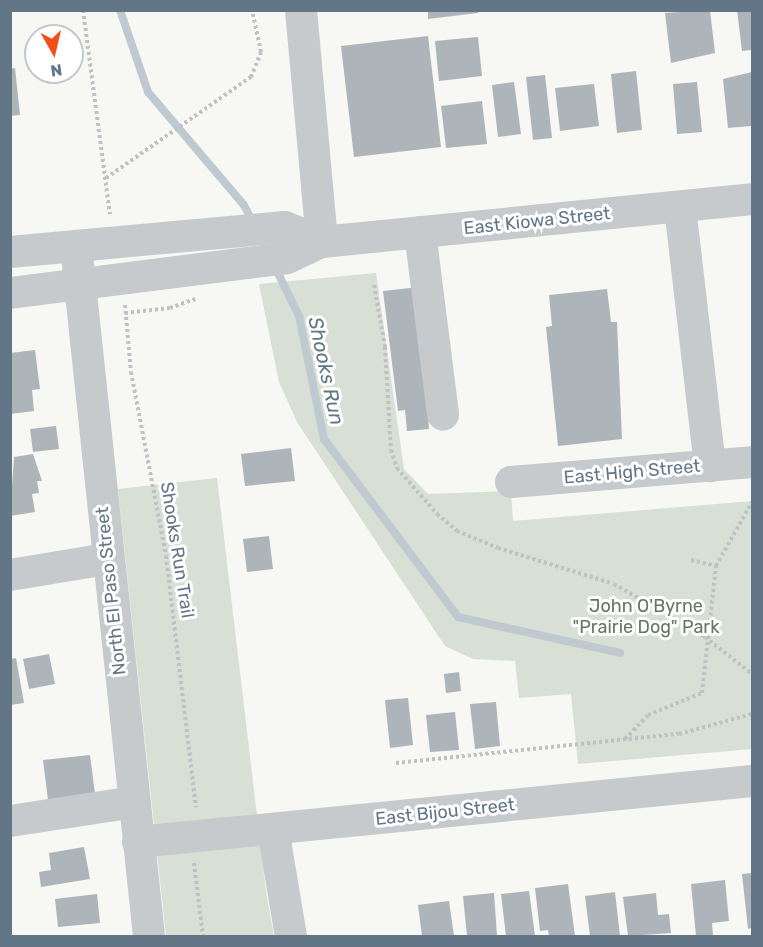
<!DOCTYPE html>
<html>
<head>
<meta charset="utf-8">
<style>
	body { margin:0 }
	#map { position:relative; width:763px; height:947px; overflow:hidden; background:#f7f7f3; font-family:Rubik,sans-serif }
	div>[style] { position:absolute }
	.green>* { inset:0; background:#d8dfd4 }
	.stream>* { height:8px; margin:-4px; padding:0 4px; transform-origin:4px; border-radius:4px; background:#bfcad0 }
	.building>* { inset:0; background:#adb5bb }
	.path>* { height:4px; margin-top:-2px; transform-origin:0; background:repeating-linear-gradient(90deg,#bfc2c4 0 3px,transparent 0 6px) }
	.minor>* { height:32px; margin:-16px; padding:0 16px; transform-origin:16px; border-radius:16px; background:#c6cacd }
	span { translate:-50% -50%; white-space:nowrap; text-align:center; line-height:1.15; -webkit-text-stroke:6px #fff; paint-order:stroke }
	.street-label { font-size:18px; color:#637687 }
	.park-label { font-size:18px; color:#64795f }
	.water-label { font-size:20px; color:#5f7983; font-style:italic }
	.frame { position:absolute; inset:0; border:12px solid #637687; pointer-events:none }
	.north { position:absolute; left:24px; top:24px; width:60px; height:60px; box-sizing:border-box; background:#fff; border:2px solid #c1c8cf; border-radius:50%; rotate:172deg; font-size:16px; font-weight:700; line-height:24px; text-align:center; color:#637687 }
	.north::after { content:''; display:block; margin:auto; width:21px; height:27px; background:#f15019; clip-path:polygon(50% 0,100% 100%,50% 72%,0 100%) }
</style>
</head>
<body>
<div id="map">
	<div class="green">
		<i style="clip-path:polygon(376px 273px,404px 469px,428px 494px,511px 491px,513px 521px,752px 501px,752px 749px,578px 764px,571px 694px,519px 698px,515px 661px,473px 659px,445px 646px,297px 422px,279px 382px,259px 284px)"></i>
		<i style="clip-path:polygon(217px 478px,266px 892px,274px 936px,166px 936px,118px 489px)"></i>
	</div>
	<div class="stream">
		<i style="left:120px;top:10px;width:87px;rotate:71.1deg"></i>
		<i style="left:148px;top:92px;width:148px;rotate:49.7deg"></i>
		<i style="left:244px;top:205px;width:18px;rotate:63deg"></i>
		<i style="left:275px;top:267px;width:55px;rotate:63.9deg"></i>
		<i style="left:299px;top:316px;width:126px;rotate:78.5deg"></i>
		<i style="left:324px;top:439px;width:223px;rotate:53deg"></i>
		<i style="left:458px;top:617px;width:166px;rotate:12.5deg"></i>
	</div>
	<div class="building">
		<i style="clip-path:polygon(428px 10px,478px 10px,478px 13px,428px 19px)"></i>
		<i style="clip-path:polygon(710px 10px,715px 53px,671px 63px,665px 13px)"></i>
		<i style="clip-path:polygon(737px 10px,752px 10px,752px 50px,742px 51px)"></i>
		<i style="clip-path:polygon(428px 36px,441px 147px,354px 157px,341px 46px)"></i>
		<i style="clip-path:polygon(478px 37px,482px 76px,439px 81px,435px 41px)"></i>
		<i style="clip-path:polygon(15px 68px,20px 115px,10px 116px,10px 69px)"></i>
		<i style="clip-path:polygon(636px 71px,642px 130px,617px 133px,611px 74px)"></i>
		<i style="clip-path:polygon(752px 72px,751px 126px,728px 128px,723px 79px)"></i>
		<i style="clip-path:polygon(545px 75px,552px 138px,533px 140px,526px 77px)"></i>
		<i style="clip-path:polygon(514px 82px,521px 134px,498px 137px,492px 85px)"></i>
		<i style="clip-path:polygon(697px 82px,702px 132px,677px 134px,673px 84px)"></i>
		<i style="clip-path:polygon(594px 84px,599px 126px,560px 131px,555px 88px)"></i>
		<i style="clip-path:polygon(482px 101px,487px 144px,446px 148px,441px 106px)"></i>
		<i style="clip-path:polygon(419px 287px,429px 429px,407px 431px,405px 410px,398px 411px,383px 291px)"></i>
		<i style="clip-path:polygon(607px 289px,611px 322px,617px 322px,622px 439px,558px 446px,546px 327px,552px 326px,549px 295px)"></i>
		<i style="clip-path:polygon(35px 350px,40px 389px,32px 390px,34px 411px,10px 414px,10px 353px)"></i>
		<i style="clip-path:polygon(56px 426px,59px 449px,33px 452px,30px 429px)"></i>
		<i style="clip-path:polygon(291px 448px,295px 481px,245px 486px,241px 454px)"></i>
		<i style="clip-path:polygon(33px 454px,42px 481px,37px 481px,39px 493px,32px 494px,35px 512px,10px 516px,14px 457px)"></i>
		<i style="clip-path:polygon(269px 536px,273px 569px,247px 572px,243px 539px)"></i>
		<i style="clip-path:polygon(49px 654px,55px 684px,29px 689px,23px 659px)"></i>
		<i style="clip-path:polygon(16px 658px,24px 703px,10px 705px,10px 659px)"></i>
		<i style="clip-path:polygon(459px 672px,461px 691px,446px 693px,444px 674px)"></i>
		<i style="clip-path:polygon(408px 698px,413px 745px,390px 748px,385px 700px)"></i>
		<i style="clip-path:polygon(496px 702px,500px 746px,475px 749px,470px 704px)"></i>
		<i style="clip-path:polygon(455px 712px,459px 750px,430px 752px,426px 715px)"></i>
		<i style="clip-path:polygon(90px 755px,95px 794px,48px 800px,43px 760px)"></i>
		<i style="clip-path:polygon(84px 847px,90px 879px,41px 887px,39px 872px,51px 870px,49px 853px)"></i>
		<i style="clip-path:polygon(752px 873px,752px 928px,748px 929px,742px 874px)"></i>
		<i style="clip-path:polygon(725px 880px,729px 921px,712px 923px,713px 936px,696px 936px,691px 884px)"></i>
		<i style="clip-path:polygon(568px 884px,575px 936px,549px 936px,548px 930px,540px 931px,535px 888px)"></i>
		<i style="clip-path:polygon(529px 891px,535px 936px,506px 936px,501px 894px)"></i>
		<i style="clip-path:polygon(615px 892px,620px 936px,590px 936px,585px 896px)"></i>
		<i style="clip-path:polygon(494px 893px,497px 936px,467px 936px,463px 896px)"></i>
		<i style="clip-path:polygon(656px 893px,658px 915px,669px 914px,671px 933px,628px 936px,623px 897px)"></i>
		<i style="clip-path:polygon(97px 894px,100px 923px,58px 927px,55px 899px)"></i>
		<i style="clip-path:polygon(449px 901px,454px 936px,422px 936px,418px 905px)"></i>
	</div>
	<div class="path">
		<i style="left:83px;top:10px;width:206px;rotate:82.5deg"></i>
		<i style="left:106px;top:178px;width:177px;rotate:-34.9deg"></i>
		<i style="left:251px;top:77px;width:27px;rotate:-68deg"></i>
		<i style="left:261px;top:52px;width:43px;rotate:-102.1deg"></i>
		<i style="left:374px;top:285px;width:63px;rotate:79.9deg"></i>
		<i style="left:385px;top:347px;width:103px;rotate:86.7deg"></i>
		<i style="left:391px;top:450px;width:19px;rotate:72deg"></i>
		<i style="left:397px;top:468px;width:61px;rotate:49deg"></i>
		<i style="left:437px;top:514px;width:26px;rotate:40deg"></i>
		<i style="left:457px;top:531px;width:44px;rotate:22.5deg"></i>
		<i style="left:498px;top:548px;width:121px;rotate:17.2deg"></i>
		<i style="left:614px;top:584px;width:105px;rotate:30.2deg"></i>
		<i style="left:705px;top:637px;width:60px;rotate:38.2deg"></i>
		<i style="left:125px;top:305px;width:67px;rotate:84.9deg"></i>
		<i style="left:131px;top:372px;width:187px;rotate:79.2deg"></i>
		<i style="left:166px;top:556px;width:253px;rotate:83.2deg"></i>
		<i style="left:125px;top:313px;width:45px;rotate:-6.3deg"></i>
		<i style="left:170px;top:308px;width:27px;rotate:-20deg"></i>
		<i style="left:691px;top:560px;width:26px;rotate:13deg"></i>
		<i style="left:625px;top:739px;width:33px;rotate:-46deg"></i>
		<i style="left:648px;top:715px;width:58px;rotate:-22.2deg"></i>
		<i style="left:702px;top:693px;width:128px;rotate:-83.7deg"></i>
		<i style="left:716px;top:566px;width:73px;rotate:-60.6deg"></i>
		<i style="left:396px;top:763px;width:284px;rotate:-5.9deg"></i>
		<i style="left:679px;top:734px;width:76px;rotate:-15.3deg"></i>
		<i style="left:194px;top:863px;width:74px;rotate:83deg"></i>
	</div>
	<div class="minor">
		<i style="left:301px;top:10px;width:233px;rotate:84.8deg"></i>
		<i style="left:680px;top:207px;width:261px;rotate:83.4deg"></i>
		<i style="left:420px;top:232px;width:184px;rotate:82.8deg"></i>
		<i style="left:76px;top:246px;width:694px;rotate:83.96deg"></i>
		<i style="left:10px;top:252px;width:276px;rotate:-5.2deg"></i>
		<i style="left:285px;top:227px;width:40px;rotate:22deg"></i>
		<i style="left:10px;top:293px;width:279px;rotate:-7.2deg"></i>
		<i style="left:287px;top:258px;width:38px;rotate:-25deg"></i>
		<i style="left:322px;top:242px;width:432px;rotate:-5.7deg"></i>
		<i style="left:511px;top:482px;width:242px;rotate:-4.7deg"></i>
		<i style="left:10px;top:575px;width:98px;rotate:-9.4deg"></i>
		<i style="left:10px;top:821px;width:125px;rotate:-8.7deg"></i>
		<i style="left:273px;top:829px;width:109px;rotate:80.5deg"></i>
		<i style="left:138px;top:842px;width:617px;rotate:-5.67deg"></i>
	</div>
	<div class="street-label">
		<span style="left:537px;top:221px;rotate:-6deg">East Kiowa Street</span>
		<span style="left:632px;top:472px;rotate:-5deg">East High Street</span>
		<span style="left:177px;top:550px;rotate:81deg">Shooks Run Trail</span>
		<span style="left:111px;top:591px;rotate:-96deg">North El Paso Street</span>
		<span style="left:445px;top:812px;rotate:-6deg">East Bijou Street</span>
	</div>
	<div class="park-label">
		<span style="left:646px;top:617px">John O'Byrne<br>"Prairie Dog" Park</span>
	</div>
	<div class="water-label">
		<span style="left:326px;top:371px;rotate:78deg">Shooks Run</span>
	</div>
	<div class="frame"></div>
	<div class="north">N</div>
</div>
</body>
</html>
